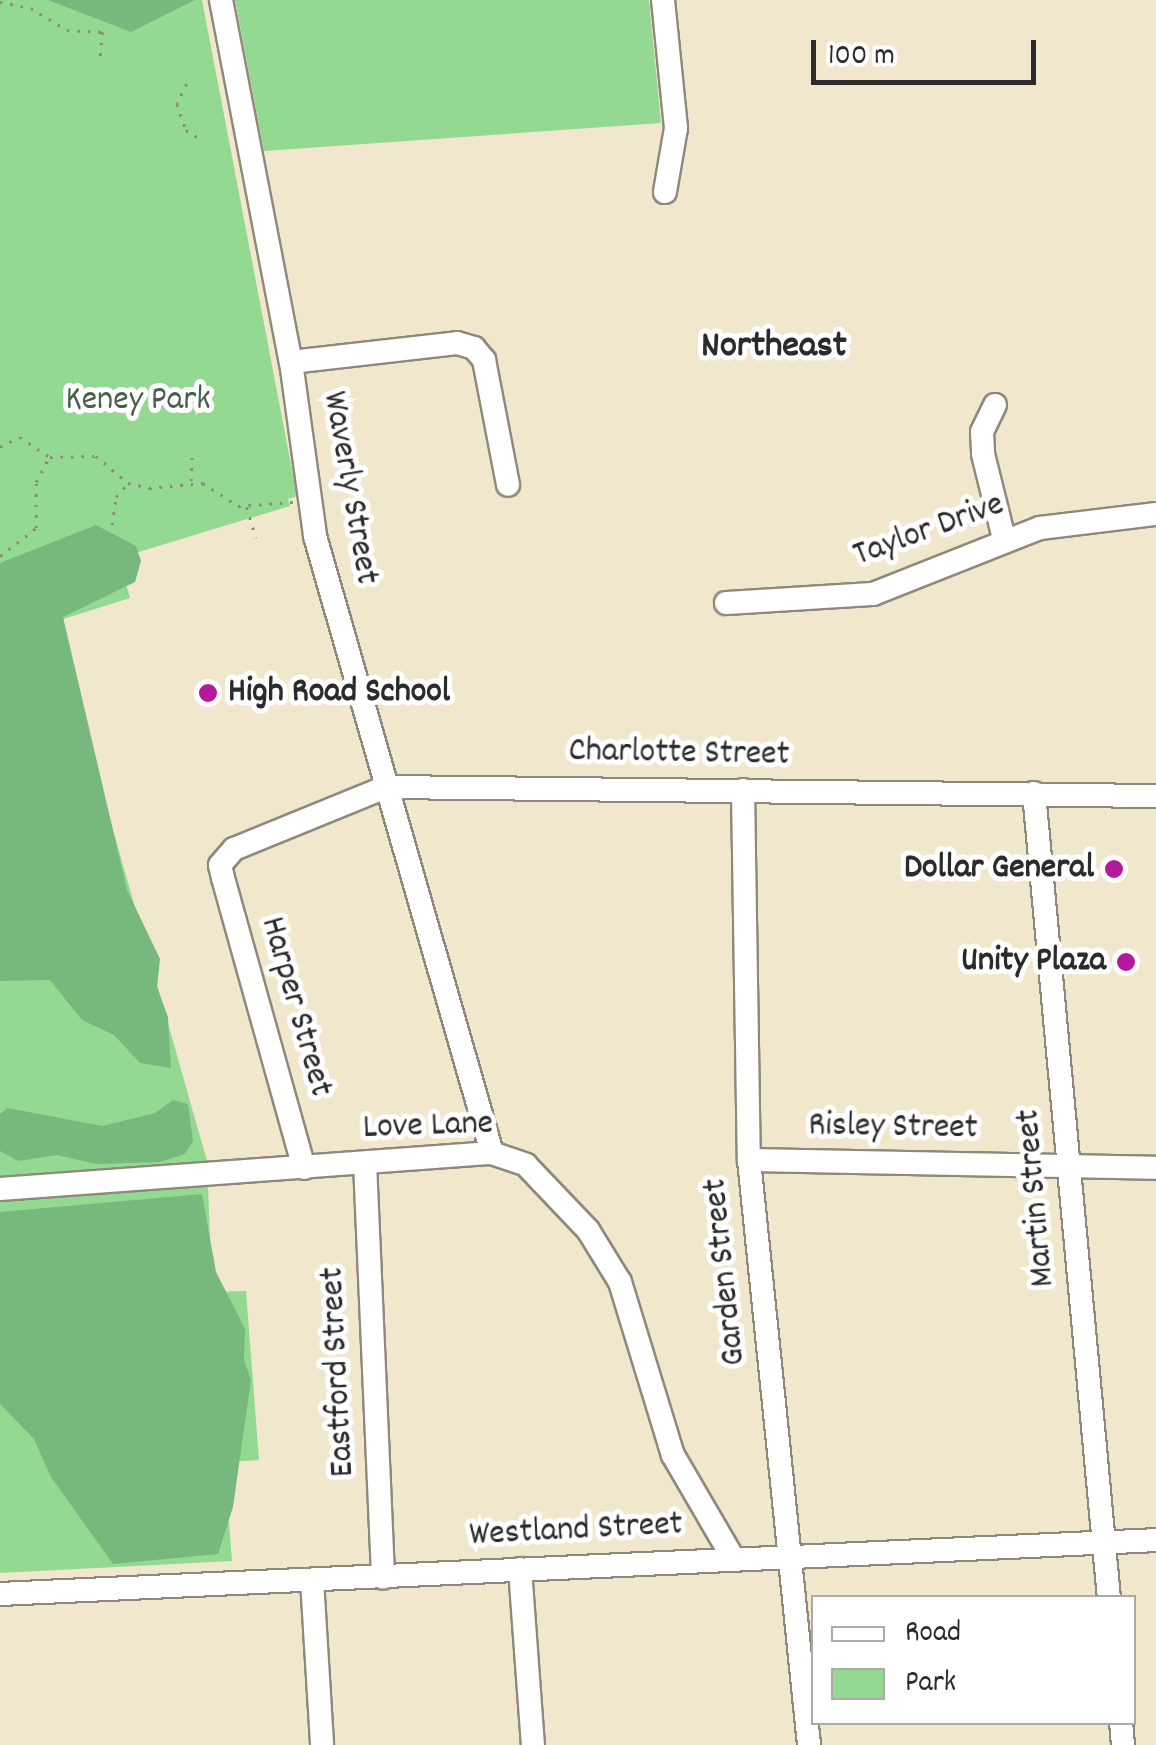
<!DOCTYPE html>
<html>
<head>
<meta charset="utf-8">
<style>
	body { margin:0 }
	#map { position:relative; width:1156px; height:1745px; overflow:hidden; background:#f0e7cd; font-family:Dekko,sans-serif }
	div>[style] { position:absolute }
	.green>* { inset:0; background:#94d992 }
	.forest>* { inset:0; background:#77b97c }
	.path>* { height:2.5px; margin-top:-1.25px; transform-origin:0; background:repeating-linear-gradient(90deg,#8e897c 0 2.5px,transparent 0 10.5px) }
	.roads { filter:drop-shadow(2px 0 #8e897c) drop-shadow(-2px 0 #8e897c) drop-shadow(0 2px #8e897c) drop-shadow(0 -2px #8e897c) }
	.minor>* { height:22px; margin:-11px; padding:0 11px; transform-origin:11px; border-radius:11px; background:#fff }
	.dots>* { width:28px; height:28px; translate:-50% -50%; box-sizing:border-box; border:5px solid #fff; border-radius:50% }
	span { translate:-50% -50%; white-space:nowrap; text-align:center; line-height:1.15; -webkit-text-stroke:10px #fff; paint-order:stroke }
	.park-label { font-size:35px; color:#4a5f4a }
	.street-label { font-size:35px; color:#2b2b2b }
	.poi-label { font-size:35px; color:#2b2b2b; font-weight:700 }
	.left { translate:0 -50%; text-align:left }
	.right { translate:-100% -50%; text-align:right }
	.neighbourhood-label { font-size:38px; color:#2b2b2b; font-weight:700 }
	.legend { position:absolute; left:811px; top:1595px; width:325px; height:130px; box-sizing:border-box; background:#fff; border:2px solid #aaa; margin:0; padding:12px 18px; list-style:none; font-size:30px; color:#2b2b2b }
	.legend li { display:flex; align-items:center; gap:20px; height:50px }
	.legend b { width:50px; border:2px solid #aaa }
	.scale { position:absolute; left:811px; top:40px; width:225px; height:45px; box-sizing:border-box; border:5px solid #2b2b2b; border-top:0; padding-left:12px; font-size:30px; line-height:35px; white-space:nowrap; color:#2b2b2b; -webkit-text-stroke:8px #fff; paint-order:stroke }
</style>
</head>
<body>
<div id="map">
	<div class="green">
		<i style="clip-path:polygon(0 0,202px 0,297px 496px,288px 499px,290px 506px,119px 558px,130px 598px,54px 622px,207px 1161px,212px 1292px,246px 1291px,259px 1460px,224px 1462px,232px 1561px,0 1573px)"></i>
		<i style="clip-path:polygon(235px 0,649px 0,661px 123px,264px 151px)"></i>
	</div>
	<div class="forest">
		<i style="clip-path:polygon(48px 0,195px 0,131px 32px)"></i>
		<i style="clip-path:polygon(96px 525px,136px 546px,141px 561px,135px 582px,63px 617px,127px 890px,160px 959px,157px 987px,168px 1017px,171px 1068px,140px 1063px,114px 1035px,82px 1020px,50px 980px,0 981px,0 563px)"></i>
		<i style="clip-path:polygon(173px 1100px,188px 1104px,193px 1141px,185px 1154px,160px 1162px,96px 1164px,57px 1155px,18px 1161px,0 1151px,0 1114px,8px 1108px,102px 1126px,155px 1113px)"></i>
		<i style="clip-path:polygon(202px 1194px,216px 1272px,245px 1329px,244px 1360px,251px 1380px,233px 1507px,218px 1554px,113px 1564px,51px 1477px,34px 1439px,0 1404px,0 1212px)"></i>
	</div>
	<div class="path">
		<i style="left:0;top:2px;width:32px;rotate:11deg"></i>
		<i style="left:31px;top:8px;width:42px;rotate:31.4deg"></i>
		<i style="left:67px;top:30px;width:36px;rotate:3deg"></i>
		<i style="left:103px;top:32px;width:27px;rotate:96deg"></i>
		<i style="left:187px;top:84px;width:22px;rotate:117deg"></i>
		<i style="left:177px;top:104px;width:28px;rotate:71deg"></i>
		<i style="left:186px;top:130px;width:13px;rotate:32deg"></i>
		<i style="left:0;top:447px;width:22px;rotate:-27deg"></i>
		<i style="left:20px;top:437px;width:36px;rotate:34deg"></i>
		<i style="left:50px;top:457px;width:46px;rotate:-1.2deg"></i>
		<i style="left:96px;top:456px;width:42px;rotate:40.2deg"></i>
		<i style="left:128px;top:483px;width:22px;rotate:13deg"></i>
		<i style="left:149px;top:488px;width:54px;rotate:-5.3deg"></i>
		<i style="left:203px;top:483px;width:42px;rotate:33.3deg"></i>
		<i style="left:238px;top:506px;width:55px;rotate:-4.2deg"></i>
		<i style="left:191px;top:481px;width:30px;rotate:-88deg"></i>
		<i style="left:247px;top:507px;width:32px;rotate:74deg"></i>
		<i style="left:112px;top:525px;width:28px;rotate:-82deg"></i>
		<i style="left:116px;top:497px;width:17px;rotate:-50deg"></i>
		<i style="left:0;top:556px;width:46px;rotate:-37.9deg"></i>
		<i style="left:36px;top:528px;width:46px;rotate:-90deg"></i>
		<i style="left:36px;top:482px;width:27px;rotate:-62deg"></i>
	</div>
	<div class="roads">
		<div class="minor">
			<i style="left:221px;top:0;width:369px;rotate:79.1deg"></i>
			<i style="left:291px;top:362px;width:176px;rotate:82.1deg"></i>
			<i style="left:315px;top:536px;width:642px;rotate:73.99deg"></i>
			<i style="left:663px;top:0;width:129px;rotate:84.2deg"></i>
			<i style="left:676px;top:128px;width:65px;rotate:99.8deg"></i>
			<i style="left:291px;top:362px;width:167px;rotate:-6.5deg"></i>
			<i style="left:457px;top:343px;width:18px;rotate:16deg"></i>
			<i style="left:474px;top:348px;width:16px;rotate:50deg"></i>
			<i style="left:484px;top:360px;width:127px;rotate:79.1deg"></i>
			<i style="left:995px;top:405px;width:30px;rotate:116deg"></i>
			<i style="left:982px;top:432px;width:22px;rotate:87deg"></i>
			<i style="left:983px;top:454px;width:88px;rotate:76.1deg"></i>
			<i style="left:726px;top:603px;width:147px;rotate:-3.5deg"></i>
			<i style="left:873px;top:594px;width:180px;rotate:-21.6deg"></i>
			<i style="left:1040px;top:528px;width:117px;rotate:-6.9deg"></i>
			<i style="left:743px;top:790px;width:370px;rotate:89.1deg"></i>
			<i style="left:749px;top:1160px;width:588px;rotate:84.14deg"></i>
			<i style="left:1034px;top:793px;width:808px;rotate:84.68deg"></i>
			<i style="left:749px;top:1160px;width:407px;rotate:1.1deg"></i>
			<i style="left:365px;top:1163px;width:415px;rotate:87.5deg"></i>
			<i style="left:304px;top:1168px;width:301px;rotate:-105.6deg"></i>
			<i style="left:223px;top:878px;width:13px;rotate:-103deg"></i>
			<i style="left:220px;top:865px;width:21px;rotate:-49deg"></i>
			<i style="left:234px;top:849px;width:164px;rotate:-22.2deg"></i>
			<i style="left:386px;top:787px;width:770px;rotate:0.67deg"></i>
			<i style="left:0;top:1189px;width:493px;rotate:-4.2deg"></i>
			<i style="left:492px;top:1153px;width:36px;rotate:19deg"></i>
			<i style="left:526px;top:1165px;width:90px;rotate:46.4deg"></i>
			<i style="left:588px;top:1230px;width:61px;rotate:58.4deg"></i>
			<i style="left:620px;top:1282px;width:181px;rotate:73deg"></i>
			<i style="left:673px;top:1455px;width:119px;rotate:59.8deg"></i>
			<i style="left:520px;top:1569px;width:176px;rotate:85.8deg"></i>
			<i style="left:312px;top:1580px;width:165px;rotate:86.5deg"></i>
			<i style="left:0;top:1594px;width:1157px;rotate:-2.67deg"></i>
			<i style="left:1121px;top:1722px;width:23px;rotate:85deg"></i>
		</div>
	</div>
	<div class="dots">
		<i style="left:208px;top:693px;background:#b5179e"></i>
		<i style="left:1114px;top:869px;background:#b5179e"></i>
		<i style="left:1126px;top:962px;background:#b5179e"></i>
	</div>
	<div class="park-label">
		<span style="left:138px;top:401px">Keney Park</span>
	</div>
	<div class="street-label">
		<span style="left:349px;top:488px;rotate:80deg">Waverly Street</span>
		<span style="left:929px;top:531px;rotate:-20deg">Taylor Drive</span>
		<span style="left:679px;top:754px;rotate:1deg">Charlotte Street</span>
		<span style="left:295px;top:1007px;rotate:74deg">Harper Street</span>
		<span style="left:428px;top:1127px;rotate:-2deg">Love Lane</span>
		<span style="left:893px;top:1128px;rotate:1deg">Risley Street</span>
		<span style="left:1037px;top:1198px;rotate:-95deg">Martin Street</span>
		<span style="left:726px;top:1272px;rotate:-96deg">Garden Street</span>
		<span style="left:339px;top:1372px;rotate:-93deg">Eastford Street</span>
		<span style="left:576px;top:1531px;rotate:-3deg">Westland Street</span>
	</div>
	<div class="poi-label">
		<span class="left" style="left:228px;top:693px">High Road School</span>
		<span class="right" style="left:1094px;top:869px">Dollar General</span>
		<span class="right" style="left:1106px;top:962px">Unity Plaza</span>
	</div>
	<div class="neighbourhood-label">
		<span style="left:774px;top:348px">Northeast</span>
	</div>
	<ul class="legend">
	<li><b style="height:12px;background:#fff"></b>Road</li>
	<li><b style="height:28px;background:#94d992"></b>Park</li>
	</ul>
	<div class="scale">100 m</div>
</div>
</body>
</html>
